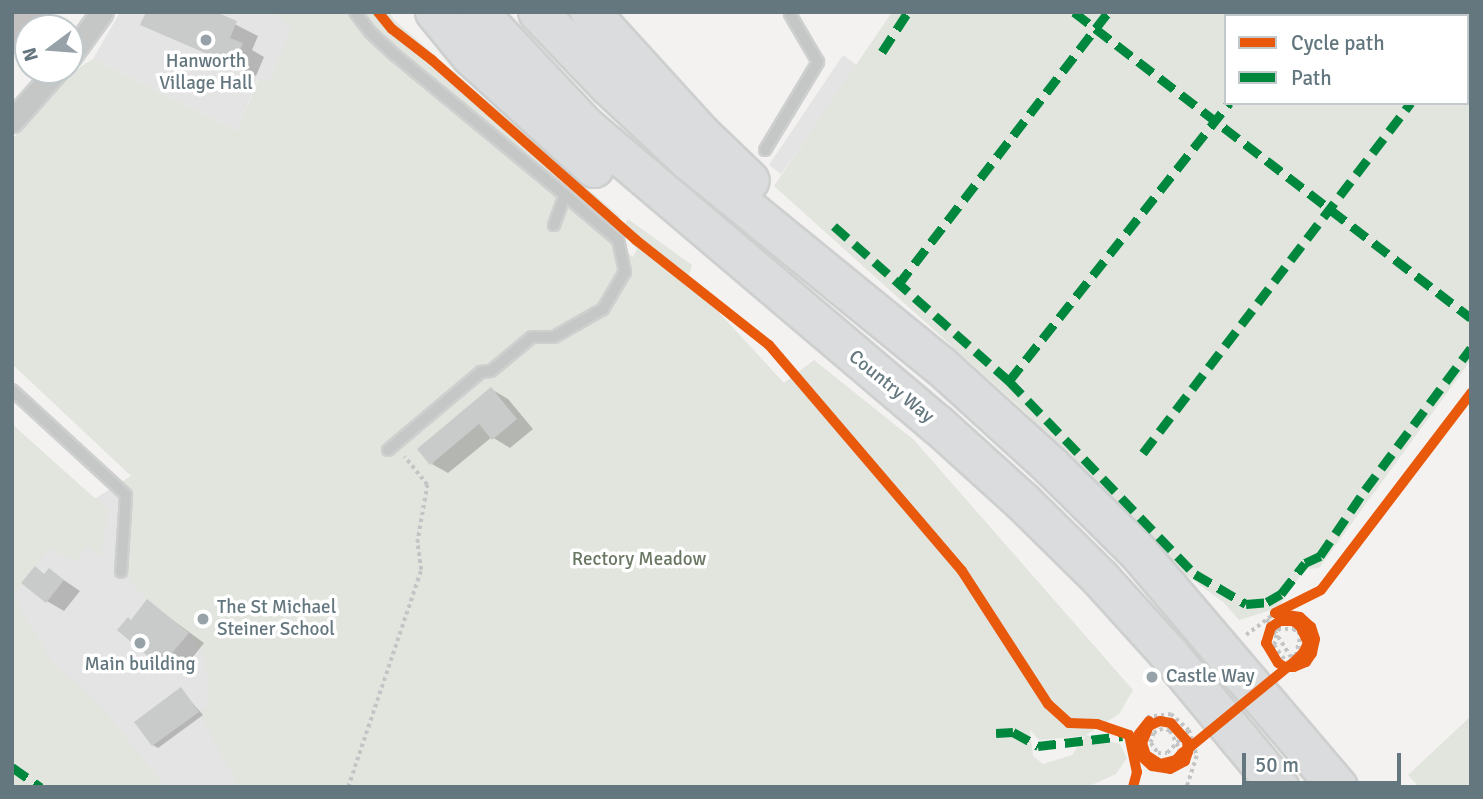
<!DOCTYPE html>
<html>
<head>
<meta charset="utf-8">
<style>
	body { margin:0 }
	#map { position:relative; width:1483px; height:799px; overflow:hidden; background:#f3f2f1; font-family:Signika,sans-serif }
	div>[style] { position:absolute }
	.built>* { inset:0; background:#e3e4e3 }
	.green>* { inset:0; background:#e2e4de }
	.shadow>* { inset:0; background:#0003 }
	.building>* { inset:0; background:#c9caca }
	.path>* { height:3.5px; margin-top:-1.75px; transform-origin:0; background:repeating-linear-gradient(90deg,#c3c4c5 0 3.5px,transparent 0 7px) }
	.roads { filter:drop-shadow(2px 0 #cecfcf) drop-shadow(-2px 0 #cecfcf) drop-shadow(0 2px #cecfcf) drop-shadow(0 -2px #cecfcf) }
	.lane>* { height:10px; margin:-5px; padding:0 5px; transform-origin:5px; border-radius:5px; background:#c5c7c6 }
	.street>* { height:21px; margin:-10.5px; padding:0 10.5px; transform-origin:10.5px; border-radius:10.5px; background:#c5c7c6 }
	.highway>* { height:38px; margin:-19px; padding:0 19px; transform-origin:19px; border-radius:19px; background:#dbdcdd }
	.path-bridge>* { height:3.5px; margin-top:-1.75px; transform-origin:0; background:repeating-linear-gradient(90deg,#c3c4c5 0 3.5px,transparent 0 7px) }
	.quiet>* { height:9px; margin-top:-4.5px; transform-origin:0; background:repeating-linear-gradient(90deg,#00873e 0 18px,transparent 0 27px) }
	.cycleway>* { height:10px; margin:-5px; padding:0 5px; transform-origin:5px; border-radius:5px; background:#e8590c }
	.dots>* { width:19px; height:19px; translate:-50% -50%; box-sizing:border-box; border:4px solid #fff; border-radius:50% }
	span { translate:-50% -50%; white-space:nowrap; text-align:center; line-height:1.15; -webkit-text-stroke:7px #fff; paint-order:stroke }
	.poi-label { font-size:19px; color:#64777f }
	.left { translate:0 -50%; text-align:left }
	.street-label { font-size:19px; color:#64777f }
	.park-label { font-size:19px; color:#6a7762 }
	.frame { position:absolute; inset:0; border:14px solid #64777f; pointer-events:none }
	.legend { position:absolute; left:1224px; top:14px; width:245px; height:91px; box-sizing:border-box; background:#fff; border:2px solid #c1c9cc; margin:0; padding:9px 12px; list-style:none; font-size:21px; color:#64777f }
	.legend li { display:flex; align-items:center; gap:14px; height:35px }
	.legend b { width:35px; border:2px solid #c1c9cc }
	.north { position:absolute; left:14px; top:14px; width:70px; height:70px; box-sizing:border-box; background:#fff; border:2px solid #c1c9cc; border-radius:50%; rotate:254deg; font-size:19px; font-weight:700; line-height:28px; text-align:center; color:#64777f }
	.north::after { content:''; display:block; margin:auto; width:24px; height:32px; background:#96a2a7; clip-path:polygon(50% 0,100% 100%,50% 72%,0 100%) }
	.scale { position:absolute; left:1242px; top:753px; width:159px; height:32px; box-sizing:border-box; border:4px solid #64777f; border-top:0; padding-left:9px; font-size:21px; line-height:24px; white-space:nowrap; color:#64777f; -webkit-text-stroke:5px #fff; paint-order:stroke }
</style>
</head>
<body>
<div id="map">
	<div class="built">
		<i style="clip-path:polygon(120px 12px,270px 12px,292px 27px,270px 82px,258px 79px,237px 131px,93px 59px)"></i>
		<i style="clip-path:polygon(843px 55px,858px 66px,781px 174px,769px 165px)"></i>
		<i style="clip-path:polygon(131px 476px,335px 787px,137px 787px,12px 662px,12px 576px,21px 545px)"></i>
	</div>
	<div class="green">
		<i style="clip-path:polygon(evenodd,270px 12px,389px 12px,394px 20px,620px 217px,608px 238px,633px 257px,637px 249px,621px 232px,628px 219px,692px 265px,686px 285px,713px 306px,784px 383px,814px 360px,914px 440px,1133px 690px,1119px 714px,1086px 735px,1120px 744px,1127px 758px,1116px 774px,1087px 787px,239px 787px,199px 712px,209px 705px,206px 659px,189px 633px,147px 599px,121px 572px,126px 495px,117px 486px,131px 476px,12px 364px,12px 139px,72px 72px,93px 59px,237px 131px,259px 78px,270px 82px,291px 27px,270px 12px,1030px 730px,1039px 740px,1085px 736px,1072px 755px,1043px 764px,1033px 756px,1030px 730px)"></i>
		<i style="clip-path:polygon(evenodd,892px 12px,1471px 12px,1471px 360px,1319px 568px,1305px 569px,1278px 608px,1239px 620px,1223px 602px,1170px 563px,1024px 411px,774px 186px,892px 12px,1226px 16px,1467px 16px,1467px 103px,1226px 103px,1226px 16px)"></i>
		<i style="clip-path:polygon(12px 424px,108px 510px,101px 556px,86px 545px,76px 562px,50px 548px,13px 596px,52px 662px,100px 705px,165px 787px,12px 787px)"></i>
		<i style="clip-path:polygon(1471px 716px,1471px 787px,1419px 787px,1408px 775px)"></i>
	</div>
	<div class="shadow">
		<i style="clip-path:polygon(12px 12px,48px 12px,39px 26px,28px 28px,28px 36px,12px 57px)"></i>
		<i style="clip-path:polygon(211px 12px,258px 36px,252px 50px,264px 57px,256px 76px,142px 24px)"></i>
		<i style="clip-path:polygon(491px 389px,508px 399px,533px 429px,510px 448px,492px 437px,448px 473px,432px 464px)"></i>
		<i style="clip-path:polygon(35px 569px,46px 575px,49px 570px,80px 591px,64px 611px,47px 601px)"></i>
		<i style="clip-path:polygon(148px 602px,204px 643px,185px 667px,178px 664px,173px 671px,157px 661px)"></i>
		<i style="clip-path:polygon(181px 690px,203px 715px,158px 748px,153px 745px)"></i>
	</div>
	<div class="building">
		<i style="clip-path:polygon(146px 12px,216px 12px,237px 21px,230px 38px,243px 43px,233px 65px,140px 25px)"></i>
		<i style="clip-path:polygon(491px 387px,517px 419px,492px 440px,479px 424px,430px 465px,417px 449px)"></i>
		<i style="clip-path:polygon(35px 566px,44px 574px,49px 568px,64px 580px,46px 603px,21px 583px)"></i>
		<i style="clip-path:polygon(147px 599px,189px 633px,167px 659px,162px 654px,156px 663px,117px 630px,128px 617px,131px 620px)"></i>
		<i style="clip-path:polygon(181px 687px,199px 712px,152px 746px,134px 722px)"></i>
	</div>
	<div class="path">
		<i style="left:1267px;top:619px;width:45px;rotate:57.7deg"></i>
		<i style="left:1291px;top:657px;width:5px;rotate:-22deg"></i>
		<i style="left:1246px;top:635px;width:36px;rotate:-37deg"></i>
		<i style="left:1274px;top:645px;width:26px;rotate:54deg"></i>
		<i style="left:1147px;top:717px;width:24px;rotate:-7deg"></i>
		<i style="left:1171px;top:714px;width:24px;rotate:42deg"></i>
		<i style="left:1189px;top:730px;width:27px;rotate:73deg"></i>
		<i style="left:1197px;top:756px;width:33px;rotate:108deg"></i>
		<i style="left:1170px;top:731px;width:7px;rotate:-164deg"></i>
		<i style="left:1163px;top:729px;width:10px;rotate:156deg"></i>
		<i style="left:1154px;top:733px;width:10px;rotate:107deg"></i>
		<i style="left:1151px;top:743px;width:12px;rotate:55deg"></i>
		<i style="left:1158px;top:753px;width:9px"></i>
		<i style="left:1167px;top:753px;width:32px;rotate:-46deg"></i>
		<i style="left:348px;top:787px;width:229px;rotate:-71.4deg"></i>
		<i style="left:421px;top:570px;width:27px;rotate:-98deg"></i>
		<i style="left:417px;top:543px;width:59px;rotate:-80.2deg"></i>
		<i style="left:427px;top:485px;width:36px;rotate:-129deg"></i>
	</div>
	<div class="roads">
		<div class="lane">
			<i style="left:355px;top:12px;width:25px;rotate:53deg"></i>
			<i style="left:370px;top:32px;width:34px;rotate:43deg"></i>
			<i style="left:395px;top:55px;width:220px;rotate:39.5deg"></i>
			<i style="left:565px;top:195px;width:32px;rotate:110deg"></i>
			<i style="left:765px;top:150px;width:103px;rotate:-58.9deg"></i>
			<i style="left:818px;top:62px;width:56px;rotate:-120.3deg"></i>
			<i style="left:12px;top:390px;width:155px;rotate:42.6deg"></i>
			<i style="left:126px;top:495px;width:77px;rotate:93.7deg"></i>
			<i style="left:388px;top:450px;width:121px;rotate:-40deg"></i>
			<i style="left:481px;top:372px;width:10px;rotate:-6deg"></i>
			<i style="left:491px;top:371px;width:53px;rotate:-39.7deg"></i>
			<i style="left:532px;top:337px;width:22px"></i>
			<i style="left:554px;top:337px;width:56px;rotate:-29.7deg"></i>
			<i style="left:603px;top:309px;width:43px;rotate:-59.3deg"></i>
			<i style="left:625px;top:272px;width:33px;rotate:-102deg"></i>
			<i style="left:618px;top:240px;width:70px;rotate:-139.7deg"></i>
		</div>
		<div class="street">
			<i style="left:70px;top:56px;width:54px;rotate:-54deg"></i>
			<i style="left:12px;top:121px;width:68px;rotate:-48.6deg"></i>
		</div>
		<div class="highway">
			<i style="left:435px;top:12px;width:58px;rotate:50.6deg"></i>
			<i style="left:472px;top:57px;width:165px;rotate:42.3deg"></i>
			<i style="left:478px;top:12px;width:156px;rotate:46.8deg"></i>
			<i style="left:585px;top:126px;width:463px;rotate:40.3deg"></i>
			<i style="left:938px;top:425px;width:115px;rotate:42.2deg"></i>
			<i style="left:1023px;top:502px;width:110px;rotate:44.6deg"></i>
			<i style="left:1101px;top:579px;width:101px;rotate:47.8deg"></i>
			<i style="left:1169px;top:654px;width:173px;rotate:50.4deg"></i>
			<i style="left:538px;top:12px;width:104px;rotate:46.2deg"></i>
			<i style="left:610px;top:87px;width:107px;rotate:43.1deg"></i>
			<i style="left:688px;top:160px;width:326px;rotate:39.2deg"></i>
			<i style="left:941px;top:366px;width:149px;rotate:42.3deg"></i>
			<i style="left:1051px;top:466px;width:121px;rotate:44.7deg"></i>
			<i style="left:1137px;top:551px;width:310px;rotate:49.6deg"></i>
			<i style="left:590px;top:12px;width:166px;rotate:47.7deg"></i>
			<i style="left:702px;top:135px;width:66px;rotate:43.8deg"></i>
		</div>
	</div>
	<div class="path-bridge">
		<i style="left:1274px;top:645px;width:16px;rotate:-76deg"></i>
		<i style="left:1278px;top:629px;width:15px"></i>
		<i style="left:1293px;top:629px;width:7px;rotate:27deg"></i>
		<i style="left:1299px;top:632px;width:7px;rotate:82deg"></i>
		<i style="left:1300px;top:639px;width:16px;rotate:104deg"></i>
		<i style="left:1170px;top:731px;width:25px;rotate:61deg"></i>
	</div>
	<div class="quiet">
		<i style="left:1074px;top:12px;width:501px;rotate:37.62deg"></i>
		<i style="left:1295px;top:16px;width:4px;rotate:-63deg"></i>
		<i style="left:1467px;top:30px;width:6px;rotate:-45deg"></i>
		<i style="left:882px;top:52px;width:48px;rotate:-57deg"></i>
		<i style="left:834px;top:226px;width:234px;rotate:41.5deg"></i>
		<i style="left:1009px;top:381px;width:355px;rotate:-51.6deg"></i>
		<i style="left:898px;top:285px;width:344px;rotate:-52.4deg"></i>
		<i style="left:1009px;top:381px;width:268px;rotate:46.1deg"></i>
		<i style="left:1195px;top:574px;width:59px;rotate:30.5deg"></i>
		<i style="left:1246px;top:604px;width:21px;rotate:-5deg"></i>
		<i style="left:1267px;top:602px;width:16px;rotate:-30deg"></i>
		<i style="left:1281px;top:594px;width:39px;rotate:-52deg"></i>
		<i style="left:1305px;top:563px;width:17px;rotate:-25deg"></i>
		<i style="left:1320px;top:556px;width:80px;rotate:-55.7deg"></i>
		<i style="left:1365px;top:490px;width:177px;rotate:-53.3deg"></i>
		<i style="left:1143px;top:453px;width:441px;rotate:-52.6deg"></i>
		<i style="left:996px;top:733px;width:17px;rotate:-3deg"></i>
		<i style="left:1013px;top:732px;width:29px;rotate:29deg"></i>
		<i style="left:1038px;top:746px;width:85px;rotate:-6.8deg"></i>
		<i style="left:12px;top:767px;width:35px;rotate:35deg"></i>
	</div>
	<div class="cycleway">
		<i style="left:378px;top:12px;width:22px;rotate:51deg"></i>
		<i style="left:392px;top:29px;width:51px;rotate:37.8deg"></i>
		<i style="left:432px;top:60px;width:272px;rotate:41.4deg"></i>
		<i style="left:636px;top:240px;width:169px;rotate:38.3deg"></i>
		<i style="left:769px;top:345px;width:297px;rotate:49.5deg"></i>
		<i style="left:962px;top:571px;width:158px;rotate:57.1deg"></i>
		<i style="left:1048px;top:704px;width:28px;rotate:42deg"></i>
		<i style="left:1069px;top:723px;width:28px;rotate:2deg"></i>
		<i style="left:1097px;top:724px;width:34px;rotate:19deg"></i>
		<i style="left:1129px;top:735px;width:38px;rotate:78deg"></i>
		<i style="left:1137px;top:772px;width:16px;rotate:105deg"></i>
		<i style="left:1149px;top:721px;width:16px;rotate:128deg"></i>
		<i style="left:1139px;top:734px;width:12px;rotate:95deg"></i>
		<i style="left:1138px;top:746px;width:12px;rotate:70deg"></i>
		<i style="left:1142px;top:757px;width:13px;rotate:42deg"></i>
		<i style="left:1152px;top:766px;width:18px;rotate:9deg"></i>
		<i style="left:1170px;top:769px;width:17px;rotate:-28deg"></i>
		<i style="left:1185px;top:761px;width:9px;rotate:-72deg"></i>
		<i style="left:1188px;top:752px;width:11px;rotate:-95deg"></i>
		<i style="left:1187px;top:741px;width:24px;rotate:-132deg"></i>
		<i style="left:1171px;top:723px;width:11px;rotate:-170deg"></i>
		<i style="left:1160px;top:721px;width:12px;rotate:156deg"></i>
		<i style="left:1149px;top:726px;width:18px;rotate:112deg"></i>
		<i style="left:1142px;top:743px;width:13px;rotate:72deg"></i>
		<i style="left:1146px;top:755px;width:17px;rotate:33deg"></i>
		<i style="left:1160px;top:764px;width:16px;rotate:-14deg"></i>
		<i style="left:1176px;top:760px;width:9px;rotate:-49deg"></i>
		<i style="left:1182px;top:753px;width:9px;rotate:-36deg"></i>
		<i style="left:1189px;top:748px;width:129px;rotate:-39.4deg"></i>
		<i style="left:1289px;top:666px;width:6px;rotate:-39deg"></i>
		<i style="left:1294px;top:662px;width:13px;rotate:-45deg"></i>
		<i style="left:1303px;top:653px;width:11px;rotate:-63deg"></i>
		<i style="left:1308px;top:643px;width:19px;rotate:-115deg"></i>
		<i style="left:1300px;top:626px;width:9px;rotate:-144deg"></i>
		<i style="left:1293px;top:621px;width:13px;rotate:180deg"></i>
		<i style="left:1280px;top:621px;width:11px;rotate:146deg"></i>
		<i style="left:1271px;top:627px;width:17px;rotate:107deg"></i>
		<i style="left:1266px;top:643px;width:23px;rotate:59deg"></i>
		<i style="left:1278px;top:663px;width:8px;rotate:30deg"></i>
		<i style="left:1285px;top:667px;width:9px"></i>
		<i style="left:1294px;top:667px;width:13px;rotate:-23deg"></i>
		<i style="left:1306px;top:662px;width:11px;rotate:-56deg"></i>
		<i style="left:1312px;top:653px;width:14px;rotate:-78deg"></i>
		<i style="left:1315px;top:639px;width:13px;rotate:-108deg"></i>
		<i style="left:1311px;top:627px;width:15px;rotate:-138deg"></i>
		<i style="left:1300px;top:617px;width:25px;rotate:-171deg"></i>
		<i style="left:1275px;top:613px;width:51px;rotate:-26.6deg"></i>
		<i style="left:1321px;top:590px;width:248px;rotate:-52.7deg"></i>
	</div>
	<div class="dots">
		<i style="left:206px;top:40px;background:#96a2a7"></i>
		<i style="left:203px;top:619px;background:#96a2a7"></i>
		<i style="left:140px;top:643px;background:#96a2a7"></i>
		<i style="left:1152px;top:677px;background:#96a2a7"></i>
	</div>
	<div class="poi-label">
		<span style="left:206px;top:73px">Hanworth<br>Village Hall</span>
		<span class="left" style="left:217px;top:619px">The St Michael<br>Steiner School</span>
		<span style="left:140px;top:665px">Main building</span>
		<span class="left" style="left:1166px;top:677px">Castle Way</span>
	</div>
	<div class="street-label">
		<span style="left:891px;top:387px;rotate:39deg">Country Way</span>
	</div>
	<div class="park-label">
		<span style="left:639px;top:560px">Rectory Meadow</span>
	</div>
	<div class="frame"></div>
	<ul class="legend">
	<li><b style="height:9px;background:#e8590c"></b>Cycle path</li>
	<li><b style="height:9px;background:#00873e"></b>Path</li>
	</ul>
	<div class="north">N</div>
	<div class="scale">50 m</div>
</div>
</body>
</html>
